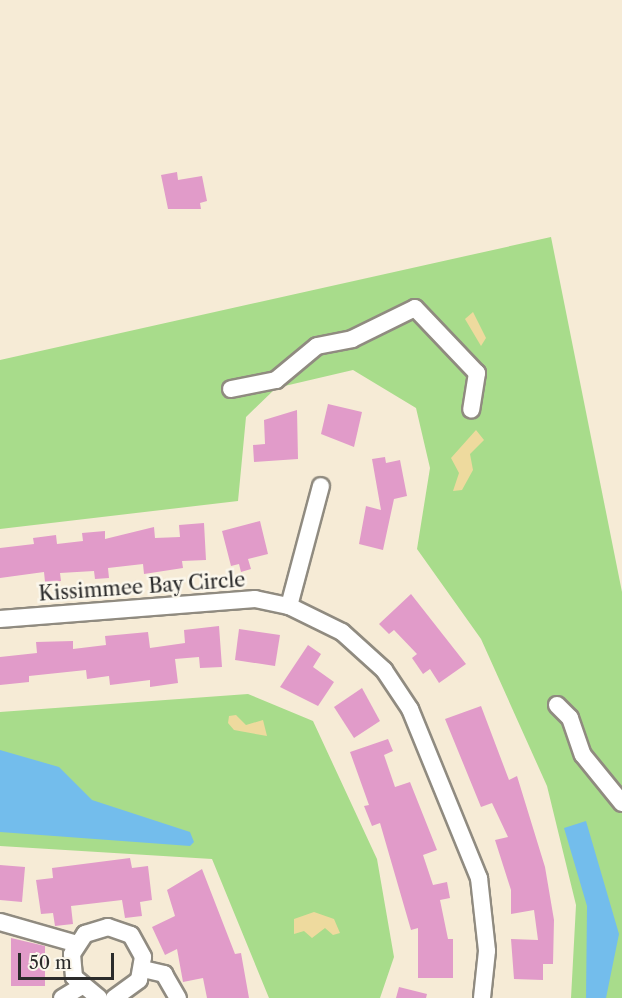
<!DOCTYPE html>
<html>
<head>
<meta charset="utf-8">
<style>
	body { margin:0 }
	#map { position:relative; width:622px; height:998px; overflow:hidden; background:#f6ebd6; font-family:"Libre Caslon Text",serif }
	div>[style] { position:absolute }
	.green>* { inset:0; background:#a8dc8b }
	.sand>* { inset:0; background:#eeda9e }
	.water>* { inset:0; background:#73bdec }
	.building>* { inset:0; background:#e19bc9 }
	.roads { filter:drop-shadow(2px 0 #908b80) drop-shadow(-2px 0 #908b80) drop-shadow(0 2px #908b80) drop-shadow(0 -2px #908b80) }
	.minor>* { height:16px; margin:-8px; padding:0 8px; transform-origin:8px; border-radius:8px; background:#fff }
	span { translate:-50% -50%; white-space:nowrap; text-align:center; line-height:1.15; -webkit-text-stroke:5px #fbf7ec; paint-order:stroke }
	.street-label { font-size:20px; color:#2b2b2b }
	.scale { position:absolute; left:18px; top:953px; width:96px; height:27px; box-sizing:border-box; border:3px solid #2b2b2b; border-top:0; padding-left:8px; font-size:18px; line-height:21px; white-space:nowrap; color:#2b2b2b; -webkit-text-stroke:4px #fbf7ec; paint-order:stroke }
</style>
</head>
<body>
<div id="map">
	<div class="green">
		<i style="clip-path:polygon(551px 237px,622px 592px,622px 998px,571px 998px,576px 905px,547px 786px,481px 639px,417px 549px,430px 468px,416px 408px,353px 370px,276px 388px,246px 417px,238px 501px,0 529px,0 360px)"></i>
		<i style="clip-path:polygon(248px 694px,313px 721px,377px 859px,394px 957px,380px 998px,269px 998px,212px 859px,0 846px,0 712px)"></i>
	</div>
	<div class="sand">
		<i style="clip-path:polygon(473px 312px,486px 338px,481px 346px,465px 319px)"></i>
		<i style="clip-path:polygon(476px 430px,484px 440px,470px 454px,473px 470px,462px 490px,453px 491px,459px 473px,451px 458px)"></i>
		<i style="clip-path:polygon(236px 715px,246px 725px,263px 720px,267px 736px,234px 730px,228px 723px,229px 716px)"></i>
		<i style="clip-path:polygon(314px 912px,334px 919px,340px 933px,333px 935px,325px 928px,312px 938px,304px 931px,294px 934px,294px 919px)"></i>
	</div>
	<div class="water">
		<i style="clip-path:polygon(0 750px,59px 767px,92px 800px,190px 832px,194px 842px,190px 846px,0 832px)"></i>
		<i style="clip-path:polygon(586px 821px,619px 934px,606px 998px,586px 998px,587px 906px,564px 828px)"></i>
	</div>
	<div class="building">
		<i style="clip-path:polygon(177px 172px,178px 180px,202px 176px,207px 201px,200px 203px,201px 209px,168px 209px,161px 175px)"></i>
		<i style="clip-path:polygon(328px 404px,362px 412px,354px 447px,321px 434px)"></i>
		<i style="clip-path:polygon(297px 410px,298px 459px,254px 462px,253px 445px,265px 444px,264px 420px)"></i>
		<i style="clip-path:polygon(385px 457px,386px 463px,400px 460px,407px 496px,394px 499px,383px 550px,359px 544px,366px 506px,381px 510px,372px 459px)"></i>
		<i style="clip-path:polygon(260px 521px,268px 554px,248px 559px,251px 569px,241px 572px,239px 564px,231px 566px,222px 531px)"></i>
		<i style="clip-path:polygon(204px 523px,206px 560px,182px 561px,183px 568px,144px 574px,143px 564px,108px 568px,109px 578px,95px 579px,94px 571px,60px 573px,61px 581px,45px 582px,44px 572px,0 578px,0 548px,34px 544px,33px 538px,56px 535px,57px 544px,83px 541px,82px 533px,105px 531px,105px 539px,154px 527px,155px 538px,180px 537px,179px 525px)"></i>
		<i style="clip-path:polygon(411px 594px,466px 664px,439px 683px,430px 669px,423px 674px,412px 658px,417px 654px,394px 630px,389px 634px,379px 624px)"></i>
		<i style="clip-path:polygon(219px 626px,222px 667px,200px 668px,199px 657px,175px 659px,178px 683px,150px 687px,150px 680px,110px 685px,109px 676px,87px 679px,86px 670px,29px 676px,29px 682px,0 685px,0 657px,37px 653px,36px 642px,73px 641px,73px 649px,106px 645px,105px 636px,148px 632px,150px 648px,185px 643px,184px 630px)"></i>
		<i style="clip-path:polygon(239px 629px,280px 635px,275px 666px,235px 660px)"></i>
		<i style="clip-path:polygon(308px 645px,321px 654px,313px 667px,334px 682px,318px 706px,280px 687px)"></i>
		<i style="clip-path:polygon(362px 688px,380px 721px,354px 738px,334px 707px)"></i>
		<i style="clip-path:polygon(481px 706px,509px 780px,517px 776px,545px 867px,554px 920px,553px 964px,543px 964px,543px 980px,514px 979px,511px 939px,538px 940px,534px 910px,511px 914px,511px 890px,495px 840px,508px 837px,492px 803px,481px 807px,445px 719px)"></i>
		<i style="clip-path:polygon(388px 739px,393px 751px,384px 755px,395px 787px,410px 782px,437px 850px,423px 855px,433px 885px,447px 882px,450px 898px,440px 900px,448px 939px,453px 939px,453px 978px,418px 978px,418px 928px,411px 930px,380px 823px,372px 826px,364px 806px,369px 805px,350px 752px)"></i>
		<i style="clip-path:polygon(130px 858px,132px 868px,148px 866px,152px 900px,140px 902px,142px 916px,125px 918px,122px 900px,71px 906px,73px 924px,55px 926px,53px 913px,41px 914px,36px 880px,53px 878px,52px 868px)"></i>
		<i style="clip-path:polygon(0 865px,25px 867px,22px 902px,0 900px)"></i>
		<i style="clip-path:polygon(202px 869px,235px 954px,241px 953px,249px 998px,207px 998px,203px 978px,183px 982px,177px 949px,165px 955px,152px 927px,175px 916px,167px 890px)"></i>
		<i style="clip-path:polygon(11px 938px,45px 946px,45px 986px,11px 986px)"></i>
		<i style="clip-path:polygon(399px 987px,427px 994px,426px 998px,396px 998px)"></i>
	</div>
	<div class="roads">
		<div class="minor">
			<i style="left:231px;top:389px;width:46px;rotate:-11.3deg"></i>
			<i style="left:276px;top:380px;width:53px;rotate:-39.7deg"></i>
			<i style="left:317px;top:346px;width:36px;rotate:-11deg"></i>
			<i style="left:352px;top:339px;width:70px;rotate:-26.2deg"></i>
			<i style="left:415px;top:308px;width:90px;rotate:46.4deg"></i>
			<i style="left:477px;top:373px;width:37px;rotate:99deg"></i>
			<i style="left:289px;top:606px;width:124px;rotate:-75.1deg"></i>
			<i style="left:0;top:619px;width:256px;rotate:-4.5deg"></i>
			<i style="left:255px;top:599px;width:35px;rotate:12deg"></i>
			<i style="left:289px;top:606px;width:59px;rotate:26.1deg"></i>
			<i style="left:342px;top:632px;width:57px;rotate:42.1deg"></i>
			<i style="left:384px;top:670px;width:47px;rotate:56.3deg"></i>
			<i style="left:410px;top:709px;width:183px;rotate:67.8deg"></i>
			<i style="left:479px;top:878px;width:73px;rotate:83.7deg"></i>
			<i style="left:487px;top:951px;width:47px;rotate:96.1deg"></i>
			<i style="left:557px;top:705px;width:18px;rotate:45deg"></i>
			<i style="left:570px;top:718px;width:39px;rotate:71deg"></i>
			<i style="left:583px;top:755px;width:62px;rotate:50.9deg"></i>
			<i style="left:0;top:922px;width:80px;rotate:15.9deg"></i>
			<i style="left:143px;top:969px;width:22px;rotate:13deg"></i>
			<i style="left:164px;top:974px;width:28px;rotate:60deg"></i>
			<i style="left:62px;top:998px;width:21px;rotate:-31deg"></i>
			<i style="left:99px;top:998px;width:33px;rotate:-140deg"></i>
			<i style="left:74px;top:977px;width:23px;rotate:-95deg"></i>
			<i style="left:72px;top:954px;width:24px;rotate:-57deg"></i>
			<i style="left:85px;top:934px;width:24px;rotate:-17deg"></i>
			<i style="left:108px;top:927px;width:24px;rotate:19deg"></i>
			<i style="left:131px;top:935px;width:25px;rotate:61deg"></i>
			<i style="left:143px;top:957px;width:23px;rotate:100deg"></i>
			<i style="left:139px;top:980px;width:31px;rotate:144deg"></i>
		</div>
	</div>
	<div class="street-label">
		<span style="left:142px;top:587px;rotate:-4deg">Kissimmee Bay Circle</span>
	</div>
	<div class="scale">50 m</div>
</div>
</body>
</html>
